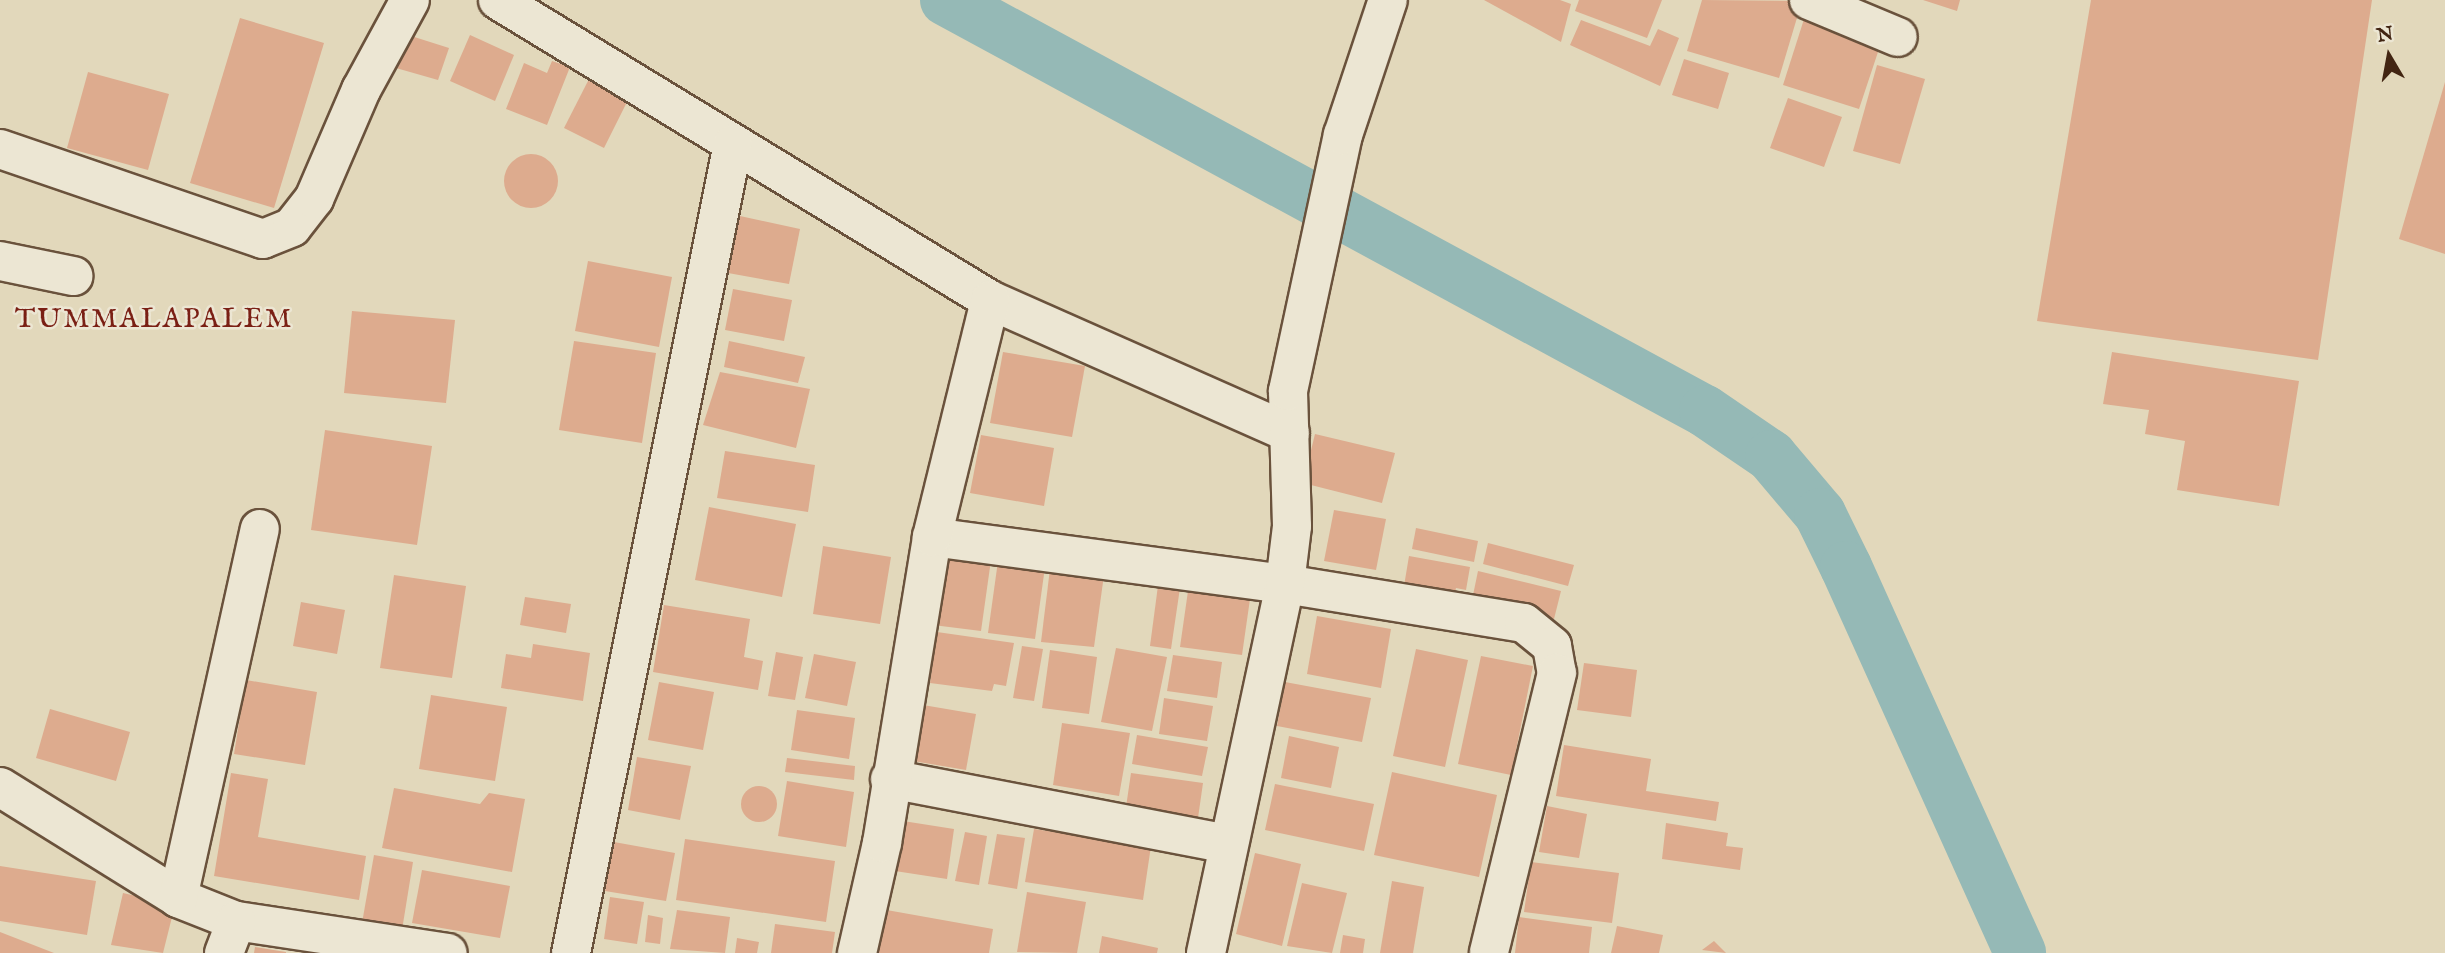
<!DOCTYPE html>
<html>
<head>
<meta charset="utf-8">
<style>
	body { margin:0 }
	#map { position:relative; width:2445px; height:953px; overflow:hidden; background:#e2d8bb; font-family:"IM FELL English",serif }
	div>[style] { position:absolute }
	.canal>* { height:52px; margin:-26px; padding:0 26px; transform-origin:26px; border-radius:26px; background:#95b9b6 }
	.building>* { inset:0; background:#ddab8e }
	.round { border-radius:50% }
	.roads { filter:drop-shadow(2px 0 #6a523c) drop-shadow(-2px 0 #6a523c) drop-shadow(0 2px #6a523c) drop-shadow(0 -2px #6a523c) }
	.minor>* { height:38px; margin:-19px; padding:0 19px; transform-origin:19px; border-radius:19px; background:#ece6d3 }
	span { translate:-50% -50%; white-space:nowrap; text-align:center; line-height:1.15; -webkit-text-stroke:5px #ece6d3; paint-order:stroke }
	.quarter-label { font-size:28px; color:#7a1f14; letter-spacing:2px }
	.north { position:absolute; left:2354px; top:21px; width:70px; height:70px; -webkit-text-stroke:5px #ece6d3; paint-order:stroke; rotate:350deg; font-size:19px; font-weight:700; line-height:28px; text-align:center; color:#422512 }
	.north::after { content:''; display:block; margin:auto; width:24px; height:32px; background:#422512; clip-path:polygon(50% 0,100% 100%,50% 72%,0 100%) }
</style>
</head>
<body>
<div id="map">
	<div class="canal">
		<i style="left:946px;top:0;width:863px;rotate:28.44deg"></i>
		<i style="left:1705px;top:411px;width:80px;rotate:34.3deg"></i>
		<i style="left:1771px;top:456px;width:76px;rotate:49.8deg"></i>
		<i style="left:1820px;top:514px;width:59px;rotate:63.9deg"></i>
		<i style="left:1846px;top:567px;width:423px;rotate:65.7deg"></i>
	</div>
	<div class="building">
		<i style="clip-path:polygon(1484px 0,1560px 0,1571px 4px,1561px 42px)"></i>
		<i style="clip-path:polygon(1579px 0,1662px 0,1647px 38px,1575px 11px)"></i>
		<i style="clip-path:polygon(1702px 0,1802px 1px,1779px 78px,1687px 51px)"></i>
		<i style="clip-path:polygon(1923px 0,1960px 0,1957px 11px)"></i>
		<i style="clip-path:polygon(2091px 0,2372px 0,2318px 360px,2037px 321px)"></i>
		<i style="clip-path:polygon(1805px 16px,1882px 40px,1859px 109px,1783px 85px)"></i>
		<i style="clip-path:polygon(240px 18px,324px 43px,274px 208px,190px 183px)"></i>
		<i style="clip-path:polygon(1581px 20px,1650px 46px,1658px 29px,1679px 38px,1660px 86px,1570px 45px)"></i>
		<i style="clip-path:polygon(408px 35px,449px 48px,438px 80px,396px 68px)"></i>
		<i style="clip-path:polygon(470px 35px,514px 55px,495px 101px,450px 81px)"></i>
		<i style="clip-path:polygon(1684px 59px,1729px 73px,1718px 109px,1672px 95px)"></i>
		<i style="clip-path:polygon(552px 61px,570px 67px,547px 125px,506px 109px,524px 63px,547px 73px)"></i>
		<i style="clip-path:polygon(1877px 65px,1925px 79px,1900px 164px,1853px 151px)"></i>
		<i style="clip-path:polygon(88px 72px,169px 94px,148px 170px,67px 148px)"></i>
		<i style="clip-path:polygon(589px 79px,629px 98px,604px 148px,564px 128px)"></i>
		<i style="clip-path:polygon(2445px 82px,2445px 254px,2399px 239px)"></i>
		<i style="clip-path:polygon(1788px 98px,1842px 117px,1824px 167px,1770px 148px)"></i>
		<i class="round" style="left:504px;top:154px;width:54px;height:54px"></i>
		<i style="clip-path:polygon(740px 216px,800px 229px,789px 284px,728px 273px)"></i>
		<i style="clip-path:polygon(588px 261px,672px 277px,659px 347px,575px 331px)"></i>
		<i style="clip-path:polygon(733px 289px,792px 300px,784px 341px,725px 330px)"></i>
		<i style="clip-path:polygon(352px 311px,455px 320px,446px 403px,344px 393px)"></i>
		<i style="clip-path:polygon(574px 341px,656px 353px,642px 443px,559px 430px)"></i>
		<i style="clip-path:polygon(729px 341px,805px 357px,798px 383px,724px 367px)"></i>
		<i style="clip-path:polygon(1003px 352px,1085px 366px,1072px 437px,990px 423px)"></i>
		<i style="clip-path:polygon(2112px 352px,2299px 381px,2279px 506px,2177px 490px,2185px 441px,2145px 434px,2149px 410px,2103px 404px)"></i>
		<i style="clip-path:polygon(720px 372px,810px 389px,796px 448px,703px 425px)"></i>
		<i style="clip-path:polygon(325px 430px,432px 446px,417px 545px,311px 530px)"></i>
		<i style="clip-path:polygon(1315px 434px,1395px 453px,1382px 503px,1303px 483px)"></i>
		<i style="clip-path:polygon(981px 435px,1054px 448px,1044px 506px,970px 493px)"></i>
		<i style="clip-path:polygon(725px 451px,815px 465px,808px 512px,717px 498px)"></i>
		<i style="clip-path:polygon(709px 507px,796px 524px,782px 597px,695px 580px)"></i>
		<i style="clip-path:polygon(1334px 510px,1386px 519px,1376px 570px,1324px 561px)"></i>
		<i style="clip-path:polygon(1416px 528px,1478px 541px,1474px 562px,1412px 549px)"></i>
		<i style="clip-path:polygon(1488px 543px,1574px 565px,1568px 586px,1483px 564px)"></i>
		<i style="clip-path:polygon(823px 546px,891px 557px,880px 624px,813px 614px)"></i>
		<i style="clip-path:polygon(943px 553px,991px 560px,981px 631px,933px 625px)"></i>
		<i style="clip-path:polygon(1409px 556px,1470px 567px,1466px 590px,1456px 588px,1454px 596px,1404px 586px)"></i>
		<i style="clip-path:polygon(998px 561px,1045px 567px,1035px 639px,988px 633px)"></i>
		<i style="clip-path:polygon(1050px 569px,1104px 575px,1094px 647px,1041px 642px)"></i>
		<i style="clip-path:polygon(1478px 571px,1561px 591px,1554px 619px,1472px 600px)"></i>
		<i style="clip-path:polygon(394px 575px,466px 586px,452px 678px,380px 668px)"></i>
		<i style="clip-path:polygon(1159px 578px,1181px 581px,1171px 649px,1150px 646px)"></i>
		<i style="clip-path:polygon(1189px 584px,1251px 592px,1242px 655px,1180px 647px)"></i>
		<i style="clip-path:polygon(525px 597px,571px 604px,566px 633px,520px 625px)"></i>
		<i style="clip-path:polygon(301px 602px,345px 610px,337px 654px,293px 646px)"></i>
		<i style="clip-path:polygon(664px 605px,750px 619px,744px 657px,763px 661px,758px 690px,653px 672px)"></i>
		<i style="clip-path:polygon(1317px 616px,1391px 629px,1381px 688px,1307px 674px)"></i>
		<i style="clip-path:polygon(937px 632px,1014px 643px,1006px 686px,994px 684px,992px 691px,930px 683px)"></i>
		<i style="clip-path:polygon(533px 644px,590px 653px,583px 701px,501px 688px,506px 654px,531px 658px)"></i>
		<i style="clip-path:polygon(1022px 646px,1043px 649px,1034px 701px,1013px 698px)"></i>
		<i style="clip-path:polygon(1116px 648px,1167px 657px,1152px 731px,1101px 722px)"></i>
		<i style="clip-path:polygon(1416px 649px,1468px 660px,1445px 767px,1393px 756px)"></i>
		<i style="clip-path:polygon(1050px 650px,1097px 657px,1089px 714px,1042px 708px)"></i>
		<i style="clip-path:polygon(776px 652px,803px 657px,795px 700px,768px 696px)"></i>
		<i style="clip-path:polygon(814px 654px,856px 662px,847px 706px,805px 698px)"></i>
		<i style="clip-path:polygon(1173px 655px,1222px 662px,1217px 698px,1167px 691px)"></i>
		<i style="clip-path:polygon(1481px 656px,1533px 666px,1511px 775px,1458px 764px)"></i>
		<i style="clip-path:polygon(1584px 663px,1637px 670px,1631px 717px,1577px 710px)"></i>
		<i style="clip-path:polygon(246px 680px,317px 692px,305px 765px,234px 754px)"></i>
		<i style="clip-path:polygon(659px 682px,714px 692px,703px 750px,648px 740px)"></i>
		<i style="clip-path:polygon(1285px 682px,1371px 698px,1362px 742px,1277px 726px)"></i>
		<i style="clip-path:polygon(431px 695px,507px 707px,495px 781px,419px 769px)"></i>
		<i style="clip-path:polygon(1164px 698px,1213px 706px,1207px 741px,1159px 734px)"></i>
		<i style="clip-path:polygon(923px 705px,976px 714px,966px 770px,913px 761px)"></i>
		<i style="clip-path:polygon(50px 709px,130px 732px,116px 781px,36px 758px)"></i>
		<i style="clip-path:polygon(797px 710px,855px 718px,849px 759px,791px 750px)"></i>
		<i style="clip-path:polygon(1062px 723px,1130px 733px,1119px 796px,1053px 785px)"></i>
		<i style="clip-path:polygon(1137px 735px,1208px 747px,1202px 776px,1132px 764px)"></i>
		<i style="clip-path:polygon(1289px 736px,1339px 747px,1331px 788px,1281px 778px)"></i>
		<i style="clip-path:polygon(1564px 745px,1651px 759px,1646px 791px,1719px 802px,1716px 821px,1556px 796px)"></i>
		<i style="clip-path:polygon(637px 757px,691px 766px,680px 820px,628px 810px)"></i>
		<i style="clip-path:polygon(787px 758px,855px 766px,854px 780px,785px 772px)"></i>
		<i style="clip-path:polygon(1392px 772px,1497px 795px,1479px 877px,1374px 855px)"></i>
		<i style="clip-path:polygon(231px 773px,268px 779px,258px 837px,366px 856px,359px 900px,214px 876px)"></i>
		<i style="clip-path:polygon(1131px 773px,1203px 783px,1198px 818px,1126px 807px)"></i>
		<i style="clip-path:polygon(787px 781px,854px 792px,846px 847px,778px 836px)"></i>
		<i style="clip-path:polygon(1275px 784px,1374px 804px,1364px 851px,1265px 830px)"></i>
		<i class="round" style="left:741px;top:786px;width:36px;height:36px"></i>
		<i style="clip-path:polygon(394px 788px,480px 804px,489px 793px,525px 799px,512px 872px,382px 848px)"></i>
		<i style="clip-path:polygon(1547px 806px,1587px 814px,1579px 858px,1539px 852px)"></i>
		<i style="clip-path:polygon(903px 821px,954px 829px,947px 879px,895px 871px)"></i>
		<i style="clip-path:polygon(1666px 823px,1728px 833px,1726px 846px,1743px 848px,1740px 870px,1662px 859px)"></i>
		<i style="clip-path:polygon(1034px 829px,1151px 846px,1143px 900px,1025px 882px)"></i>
		<i style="clip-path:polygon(965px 832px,987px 836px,979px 885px,955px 881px)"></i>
		<i style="clip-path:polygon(997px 834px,1025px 838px,1017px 889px,988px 884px)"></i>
		<i style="clip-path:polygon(685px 839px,835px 861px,826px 922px,676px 900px)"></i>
		<i style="clip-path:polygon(614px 842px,675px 853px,666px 901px,605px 891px)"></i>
		<i style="clip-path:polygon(1255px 853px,1301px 864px,1282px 946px,1236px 934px)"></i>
		<i style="clip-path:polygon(374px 855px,413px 862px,402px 930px,362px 923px)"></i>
		<i style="clip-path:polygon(1531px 862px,1619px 873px,1612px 923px,1524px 912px)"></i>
		<i style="clip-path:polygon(0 866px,96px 881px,87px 935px,0 921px)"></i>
		<i style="clip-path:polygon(422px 870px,510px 886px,500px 938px,412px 923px)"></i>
		<i style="clip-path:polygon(1392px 881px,1424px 887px,1413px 953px,1380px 953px)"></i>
		<i style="clip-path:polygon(1302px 883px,1347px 893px,1332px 953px,1287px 946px)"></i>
		<i style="clip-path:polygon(1027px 892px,1086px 902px,1077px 953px,1017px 952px)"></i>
		<i style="clip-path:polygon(123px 893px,175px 905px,163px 953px,111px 945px)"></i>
		<i style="clip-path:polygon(610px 897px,644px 902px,637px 944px,604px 939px)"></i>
		<i style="clip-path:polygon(881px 909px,993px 929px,989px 953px,873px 953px)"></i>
		<i style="clip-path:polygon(677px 910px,730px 917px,725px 953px,670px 949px)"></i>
		<i style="clip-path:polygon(648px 915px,663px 918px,660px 944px,645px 942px)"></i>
		<i style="clip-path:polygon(1519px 917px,1592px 927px,1589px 953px,1515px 953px)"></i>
		<i style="clip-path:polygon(775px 924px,835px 932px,832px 953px,771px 953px)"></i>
		<i style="clip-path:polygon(1617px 926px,1663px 935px,1659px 953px,1611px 953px)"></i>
		<i style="clip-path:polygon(0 932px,54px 953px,0 953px)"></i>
		<i style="clip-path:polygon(1343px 935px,1365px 939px,1363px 953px,1340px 953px)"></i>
		<i style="clip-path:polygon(1102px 936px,1158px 948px,1157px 953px,1099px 953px)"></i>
		<i style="clip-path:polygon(737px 938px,759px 942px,757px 953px,735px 953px)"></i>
		<i style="clip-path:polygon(1714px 941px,1726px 953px,1702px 950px)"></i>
		<i style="clip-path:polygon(255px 947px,286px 952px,286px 953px,254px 953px)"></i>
	</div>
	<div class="roads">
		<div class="minor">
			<i style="left:498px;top:0;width:576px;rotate:31.37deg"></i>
			<i style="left:990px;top:300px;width:328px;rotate:23.9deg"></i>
			<i style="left:1809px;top:0;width:96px;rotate:22.6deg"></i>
			<i style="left:0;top:149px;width:278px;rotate:18.9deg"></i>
			<i style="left:263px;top:239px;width:31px;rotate:-22deg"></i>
			<i style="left:292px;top:227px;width:36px;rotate:-52deg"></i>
			<i style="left:314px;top:199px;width:119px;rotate:-66.7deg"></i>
			<i style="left:361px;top:90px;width:102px;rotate:-61.4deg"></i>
			<i style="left:0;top:261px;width:75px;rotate:11.6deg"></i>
			<i style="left:932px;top:537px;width:356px;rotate:7.6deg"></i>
			<i style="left:1285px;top:584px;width:242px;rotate:9.3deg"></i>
			<i style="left:1524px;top:623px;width:36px;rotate:39deg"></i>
			<i style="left:1552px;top:646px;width:27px;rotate:80deg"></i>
			<i style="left:1557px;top:673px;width:288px;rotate:103.7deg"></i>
			<i style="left:890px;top:779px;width:343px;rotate:10.9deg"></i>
			<i style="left:0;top:787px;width:210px;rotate:31.9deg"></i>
			<i style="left:178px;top:898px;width:62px;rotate:21.6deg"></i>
			<i style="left:236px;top:921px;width:214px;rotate:8.6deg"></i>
			<i style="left:178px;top:898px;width:378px;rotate:-77.5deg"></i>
			<i style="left:224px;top:953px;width:34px;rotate:-69deg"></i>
			<i style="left:571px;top:953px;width:825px;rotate:-78.68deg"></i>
			<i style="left:857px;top:953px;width:113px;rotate:-77.2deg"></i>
			<i style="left:882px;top:843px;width:310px;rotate:-80.7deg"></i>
			<i style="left:932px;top:537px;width:244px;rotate:-76.2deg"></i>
			<i style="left:1206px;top:953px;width:377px;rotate:-77.9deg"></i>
			<i style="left:1285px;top:584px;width:58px;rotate:-83.1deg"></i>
			<i style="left:1292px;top:526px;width:135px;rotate:-91.7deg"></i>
			<i style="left:1288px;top:391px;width:262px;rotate:-77.9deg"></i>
			<i style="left:1343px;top:135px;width:142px;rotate:-71.6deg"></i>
		</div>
	</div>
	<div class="quarter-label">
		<span style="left:154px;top:320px">TUMMALAPALEM</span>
	</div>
	<div class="north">N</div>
</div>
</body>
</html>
